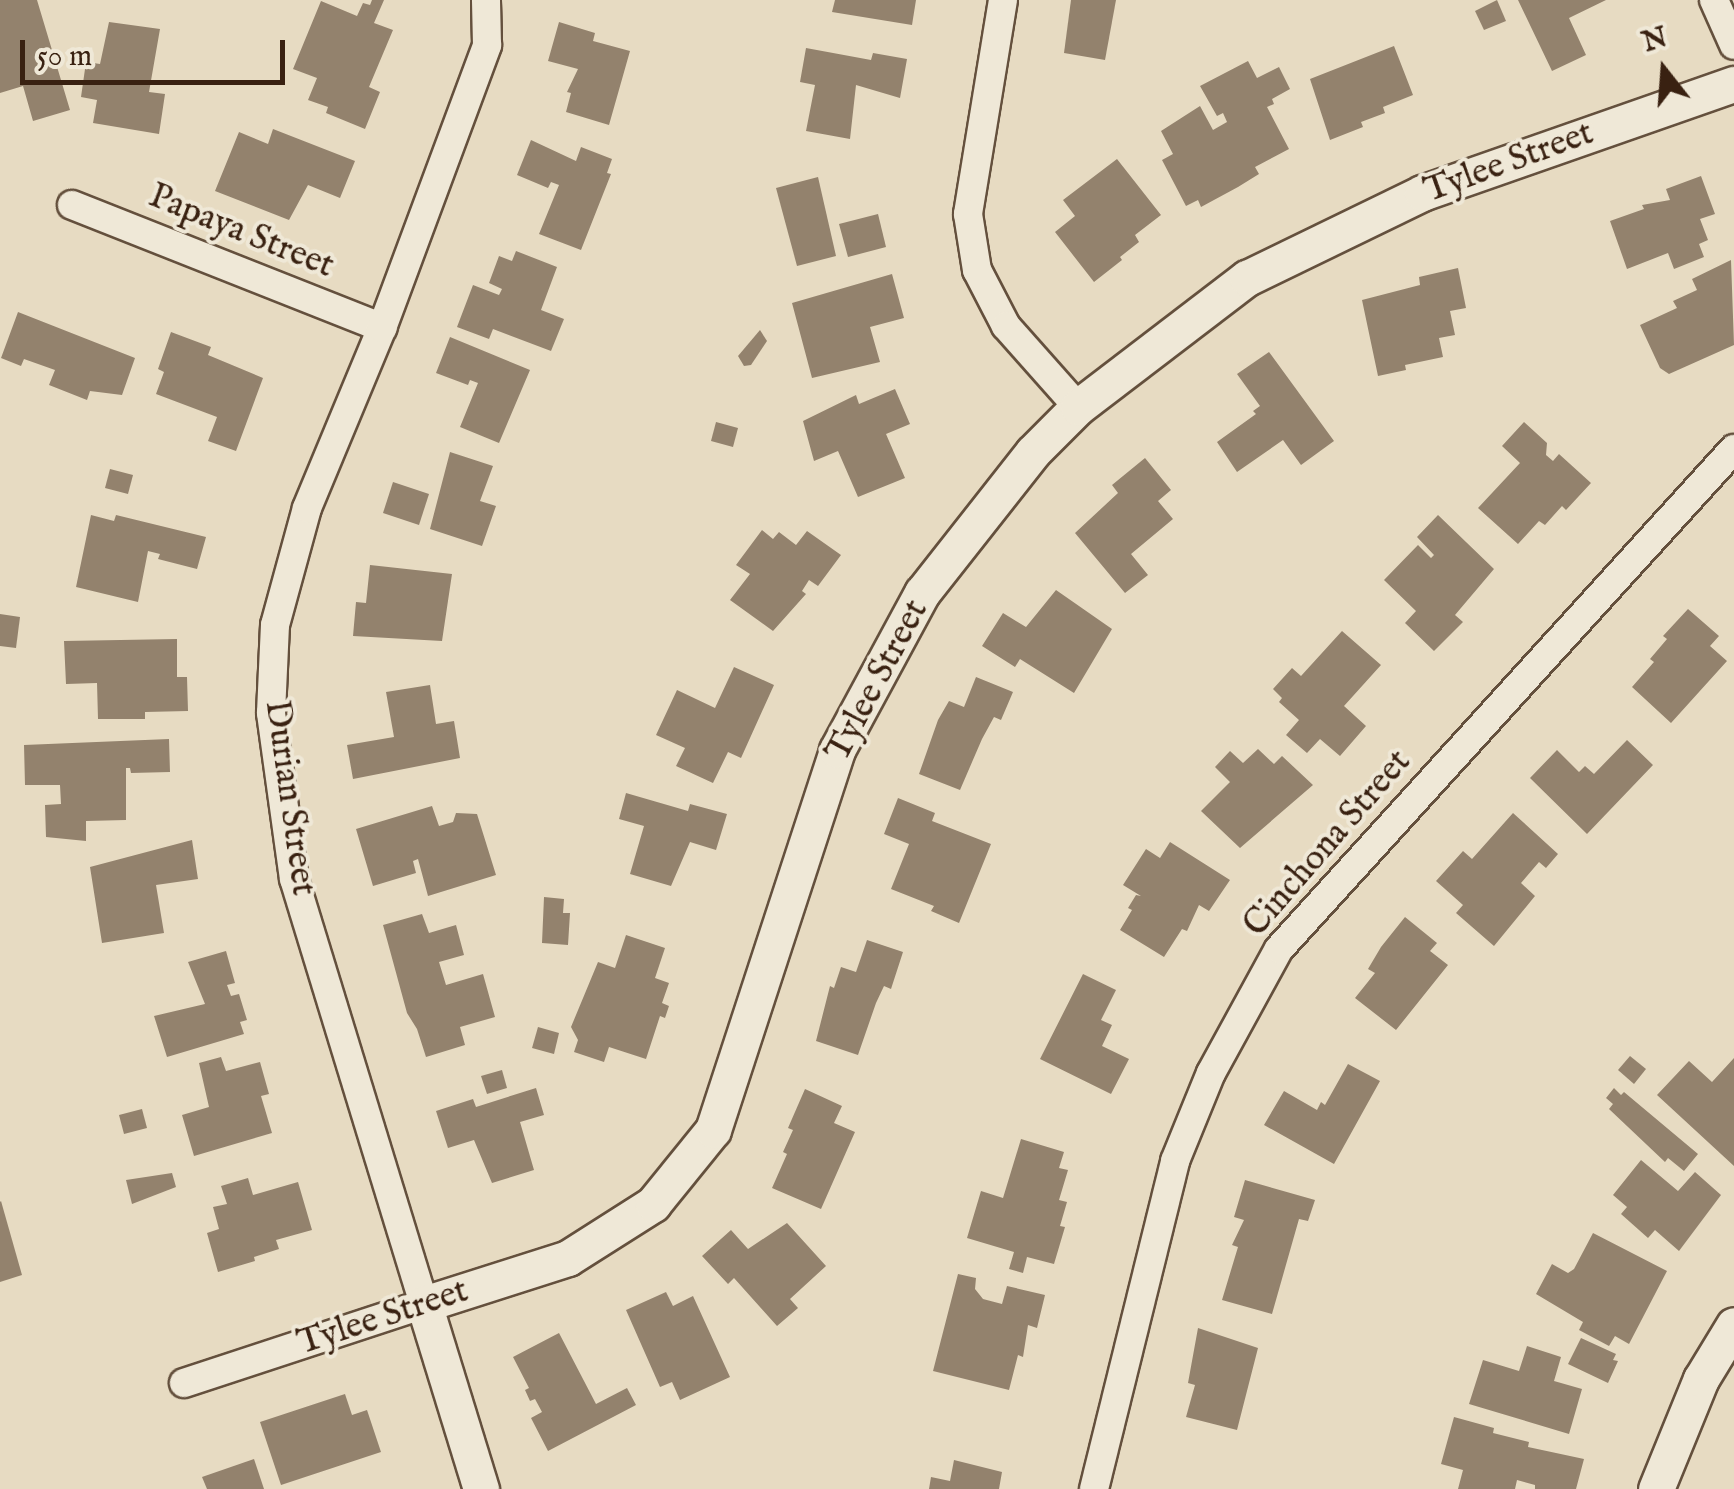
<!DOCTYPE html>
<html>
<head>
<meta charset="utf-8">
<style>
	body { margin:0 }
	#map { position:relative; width:1734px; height:1489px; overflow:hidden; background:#e7dbc2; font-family:"IM FELL English",serif }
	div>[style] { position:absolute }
	.building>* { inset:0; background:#93826d }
	.roads { filter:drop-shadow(2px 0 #64503d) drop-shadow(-2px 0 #64503d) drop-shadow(0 2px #64503d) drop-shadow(0 -2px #64503d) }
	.minor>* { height:28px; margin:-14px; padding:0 14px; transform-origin:14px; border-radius:14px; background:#efe8d7 }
	.tertiary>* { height:35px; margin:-17.5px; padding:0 17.5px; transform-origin:17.5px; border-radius:17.5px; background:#efe8d7 }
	span { translate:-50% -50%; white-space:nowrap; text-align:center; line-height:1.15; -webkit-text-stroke:8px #efe8d7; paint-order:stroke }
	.street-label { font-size:35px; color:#392111 }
	.north { position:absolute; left:1614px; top:20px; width:100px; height:100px; -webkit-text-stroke:8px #efe8d7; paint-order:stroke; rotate:343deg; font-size:28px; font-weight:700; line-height:40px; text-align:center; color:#392111 }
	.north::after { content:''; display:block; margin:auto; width:35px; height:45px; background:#392111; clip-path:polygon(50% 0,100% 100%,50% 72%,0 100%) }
	.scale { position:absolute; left:20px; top:40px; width:265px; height:45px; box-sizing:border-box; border:5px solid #392111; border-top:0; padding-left:12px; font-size:30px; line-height:35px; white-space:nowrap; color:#392111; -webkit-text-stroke:8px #efe8d7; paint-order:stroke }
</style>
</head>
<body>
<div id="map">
	<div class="building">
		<i style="clip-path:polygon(0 0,37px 0,70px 110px,33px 121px,23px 86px,0 93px)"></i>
		<i style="clip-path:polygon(372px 0,384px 0,374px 23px,393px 30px,369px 87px,380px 92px,365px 129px,326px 113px,328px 107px,308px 100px,317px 78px,293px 69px,321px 1px,357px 16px,363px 3px,370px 5px)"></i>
		<i style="clip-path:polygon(835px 0,916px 0,912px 25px,832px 12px)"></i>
		<i style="clip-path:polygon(1071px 0,1116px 0,1105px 60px,1064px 53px)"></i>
		<i style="clip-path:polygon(1497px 0,1506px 21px,1484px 30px,1475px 11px)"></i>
		<i style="clip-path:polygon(1518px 0,1606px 0,1569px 18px,1586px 55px,1552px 71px)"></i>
		<i style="clip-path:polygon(109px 22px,160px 29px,149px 92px,165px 94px,159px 134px,93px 123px,97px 100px,81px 97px,86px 62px,100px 64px)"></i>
		<i style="clip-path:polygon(559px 22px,595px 33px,593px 41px,630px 51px,609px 125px,566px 112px,571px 93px,567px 92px,578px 69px,548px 61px)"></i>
		<i style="clip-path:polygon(1394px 46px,1413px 95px,1383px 107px,1385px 113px,1361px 122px,1363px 127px,1330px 140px,1310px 79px)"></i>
		<i style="clip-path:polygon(806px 48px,871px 60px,873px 53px,907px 59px,900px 98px,856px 85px,850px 139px,806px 131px,815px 85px,800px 82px)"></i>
		<i style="clip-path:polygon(1248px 61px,1257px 78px,1279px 67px,1290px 89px,1272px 99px,1274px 104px,1267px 107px,1289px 149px,1255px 167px,1259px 174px,1238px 187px,1201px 207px,1198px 200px,1186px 206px,1162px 160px,1173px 154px,1161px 131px,1200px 106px,1213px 130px,1227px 122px,1223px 113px,1217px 116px,1200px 86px)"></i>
		<i style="clip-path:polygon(273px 129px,355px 161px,340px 198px,308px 185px,289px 220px,215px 191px,239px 132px,268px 144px)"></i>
		<i style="clip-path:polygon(531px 140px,576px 161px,581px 147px,612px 159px,607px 173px,611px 174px,581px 250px,539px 234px,559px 185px,551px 182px,548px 188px,517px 175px)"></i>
		<i style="clip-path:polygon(1117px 159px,1161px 215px,1135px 235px,1139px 242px,1120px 257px,1122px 260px,1094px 282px,1055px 232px,1075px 216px,1063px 200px)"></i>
		<i style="clip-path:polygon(1701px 176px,1715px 214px,1700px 219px,1708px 240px,1699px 244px,1704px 257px,1674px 269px,1668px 253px,1627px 269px,1610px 221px,1644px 209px,1642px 205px,1670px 200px,1666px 189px)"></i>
		<i style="clip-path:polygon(818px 177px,836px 256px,797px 266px,776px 188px)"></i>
		<i style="clip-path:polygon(878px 214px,886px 247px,848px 257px,839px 224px)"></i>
		<i style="clip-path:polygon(516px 251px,557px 267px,541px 310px,564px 319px,551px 351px,493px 329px,489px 339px,457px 327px,473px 285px,499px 295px,502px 289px,489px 283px,499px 256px,512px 261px)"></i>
		<i style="clip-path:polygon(1731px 260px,1734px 345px,1669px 374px,1660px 368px,1640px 325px,1677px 308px,1673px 301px,1697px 290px,1692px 279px)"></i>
		<i style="clip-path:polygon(1458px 268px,1466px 308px,1450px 311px,1455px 335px,1439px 338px,1443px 357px,1405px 365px,1406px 370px,1378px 376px,1362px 300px,1420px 285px,1419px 277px)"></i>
		<i style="clip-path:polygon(892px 274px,904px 318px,870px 327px,880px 362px,812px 378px,792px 303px)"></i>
		<i style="clip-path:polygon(18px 312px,135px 358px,122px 395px,90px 391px,87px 400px,49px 385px,55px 370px,24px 359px,21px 366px,1px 358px)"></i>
		<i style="clip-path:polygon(760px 330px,767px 341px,751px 365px,744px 366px,738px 356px)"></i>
		<i style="clip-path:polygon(171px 332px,211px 347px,208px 355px,263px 378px,236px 451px,208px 441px,217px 417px,156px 394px,164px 372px,158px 369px)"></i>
		<i style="clip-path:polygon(450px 337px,530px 370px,499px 443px,460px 427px,478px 383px,470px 380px,468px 385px,436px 373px)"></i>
		<i style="clip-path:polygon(1269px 352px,1334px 441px,1301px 465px,1283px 440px,1237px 472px,1217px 442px,1256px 414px,1253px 411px,1260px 406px,1237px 374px)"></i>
		<i style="clip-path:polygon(895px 389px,910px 424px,886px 434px,905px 478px,858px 497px,838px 451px,814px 461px,803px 421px,856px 395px,859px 404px)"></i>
		<i style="clip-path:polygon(716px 422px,738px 428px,733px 447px,711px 441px)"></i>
		<i style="clip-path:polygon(1524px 422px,1547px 443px,1546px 455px,1553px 461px,1559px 454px,1591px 483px,1566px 510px,1562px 506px,1545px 525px,1539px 521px,1518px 544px,1478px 508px,1520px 463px,1502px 446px)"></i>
		<i style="clip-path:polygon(450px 452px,493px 466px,480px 501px,496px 506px,482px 546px,430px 529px)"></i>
		<i style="clip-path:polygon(1145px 458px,1171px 490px,1158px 501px,1173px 519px,1131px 554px,1148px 575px,1125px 593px,1075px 533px,1118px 493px,1112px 485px)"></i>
		<i style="clip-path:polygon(110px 469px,133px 475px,128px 494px,105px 488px)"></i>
		<i style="clip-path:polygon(393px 482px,429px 494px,419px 525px,383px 513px)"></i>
		<i style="clip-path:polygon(91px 515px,114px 521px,116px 515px,206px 537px,197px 569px,158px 559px,160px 554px,148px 551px,138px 602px,76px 587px)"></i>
		<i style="clip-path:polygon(1438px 515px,1494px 569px,1455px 615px,1463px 622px,1434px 651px,1405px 623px,1416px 611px,1384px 580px,1418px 545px,1431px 558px,1434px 555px,1417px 537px)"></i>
		<i style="clip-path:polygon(762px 530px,773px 539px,779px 532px,796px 545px,807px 531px,841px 555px,818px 586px,809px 580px,802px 591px,806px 594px,773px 631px,730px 600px,750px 574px,736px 565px)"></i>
		<i style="clip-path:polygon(370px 565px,452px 574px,442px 641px,353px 636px,356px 602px,366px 603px)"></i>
		<i style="clip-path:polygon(1056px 590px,1112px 629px,1074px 693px,1020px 659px,1015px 667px,982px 646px,1003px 613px,1026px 627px)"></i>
		<i style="clip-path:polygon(1688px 609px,1719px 636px,1710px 646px,1727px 661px,1671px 723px,1632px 687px,1654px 662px,1650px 659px,1667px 639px,1663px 636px)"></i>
		<i style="clip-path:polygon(0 614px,20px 617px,16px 648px,0 646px)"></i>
		<i style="clip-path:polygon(1342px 631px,1381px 665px,1344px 706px,1366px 726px,1340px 756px,1320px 739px,1307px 753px,1286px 735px,1299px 720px,1279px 702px,1282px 698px,1273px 689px,1292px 668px,1301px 676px)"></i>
		<i style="clip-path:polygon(177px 639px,177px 677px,187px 677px,188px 711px,145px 712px,145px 719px,98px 719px,97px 683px,66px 684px,64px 641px)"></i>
		<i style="clip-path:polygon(734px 667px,774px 685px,741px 758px,728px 752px,713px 783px,676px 766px,685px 748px,656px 735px,677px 690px,715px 708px)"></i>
		<i style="clip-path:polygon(976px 677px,1013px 692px,1001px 720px,994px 717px,982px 739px,960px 790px,919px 774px,938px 720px,949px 701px,964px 707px)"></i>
		<i style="clip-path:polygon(430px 685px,436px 724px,454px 721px,460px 758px,353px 779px,347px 745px,394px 737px,386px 692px)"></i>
		<i style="clip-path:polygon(169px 739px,170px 772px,131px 773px,130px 768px,126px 768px,126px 820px,86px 821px,86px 841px,46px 837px,45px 805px,61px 804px,60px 785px,25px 785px,24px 745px)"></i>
		<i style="clip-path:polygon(1627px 740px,1653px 765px,1587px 834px,1530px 778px,1557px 750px,1579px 772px,1585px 766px,1594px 774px)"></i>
		<i style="clip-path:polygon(1258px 749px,1274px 764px,1282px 756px,1313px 785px,1240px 848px,1201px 811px,1230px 782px,1215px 767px,1230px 751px,1243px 763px)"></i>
		<i style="clip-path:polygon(626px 793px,688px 811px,690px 804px,727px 814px,716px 850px,690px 842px,671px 886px,630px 874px,644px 826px,619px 819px)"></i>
		<i style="clip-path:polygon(898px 798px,935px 813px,932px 821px,991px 844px,959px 923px,931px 911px,934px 906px,891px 889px,909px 844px,884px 834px)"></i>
		<i style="clip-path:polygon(432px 806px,439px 826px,453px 822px,456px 813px,477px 814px,496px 875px,428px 896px,418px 859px,413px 861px,416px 873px,373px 886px,356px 829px)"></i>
		<i style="clip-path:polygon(1513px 813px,1558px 854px,1546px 868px,1539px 862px,1521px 883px,1535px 896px,1494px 946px,1456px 913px,1463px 905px,1436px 881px,1463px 851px,1472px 859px)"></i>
		<i style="clip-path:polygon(192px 840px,198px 879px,156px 885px,164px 933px,102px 943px,90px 867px)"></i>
		<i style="clip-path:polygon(1170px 842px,1230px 880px,1209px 911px,1199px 905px,1187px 931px,1182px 929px,1164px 957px,1120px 930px,1132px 910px,1128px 908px,1136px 895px,1141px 896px,1123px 885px,1146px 849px,1160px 858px)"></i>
		<i style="clip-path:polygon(544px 897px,564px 899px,563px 913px,570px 913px,568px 945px,542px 943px)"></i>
		<i style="clip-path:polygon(422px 914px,429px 933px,456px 925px,464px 955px,439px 962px,446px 985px,483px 974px,495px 1017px,460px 1027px,465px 1045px,426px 1057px,417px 1029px,407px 1013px,383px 925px)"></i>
		<i style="clip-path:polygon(1405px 917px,1437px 943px,1430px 951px,1448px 965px,1396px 1030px,1355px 998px,1375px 973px,1368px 969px,1381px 947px)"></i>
		<i style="clip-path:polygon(626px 935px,665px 948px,655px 978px,669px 983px,662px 1003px,669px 1006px,665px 1018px,660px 1016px,646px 1059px,609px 1047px,604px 1062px,574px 1052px,578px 1040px,571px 1027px,598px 962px,615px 968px)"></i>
		<i style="clip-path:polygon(867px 940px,903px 952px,891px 989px,884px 986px,876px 1003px,858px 1055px,816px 1041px,830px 986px,834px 988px,841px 967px,856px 972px)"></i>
		<i style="clip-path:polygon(226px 951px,235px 983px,227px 985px,231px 996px,239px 994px,247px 1020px,240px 1022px,244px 1034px,167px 1057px,154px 1016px,205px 1004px,188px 962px)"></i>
		<i style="clip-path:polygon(1083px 974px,1116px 990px,1101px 1020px,1112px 1025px,1102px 1046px,1129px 1059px,1111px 1094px,1040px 1059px)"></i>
		<i style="clip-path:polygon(538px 1027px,559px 1033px,554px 1054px,532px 1048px)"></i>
		<i style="clip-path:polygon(1630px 1056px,1646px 1069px,1634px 1084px,1618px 1070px)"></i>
		<i style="clip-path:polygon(221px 1057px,226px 1071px,260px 1062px,269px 1094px,261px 1096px,272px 1133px,194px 1156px,182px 1115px,209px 1107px,199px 1063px)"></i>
		<i style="clip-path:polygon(1734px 1058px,1734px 1166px,1657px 1095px,1689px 1061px,1712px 1082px)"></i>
		<i style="clip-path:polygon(1348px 1064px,1380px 1081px,1334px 1164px,1264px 1125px,1284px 1091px,1317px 1110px,1321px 1102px,1325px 1105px)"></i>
		<i style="clip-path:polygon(502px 1070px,507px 1088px,487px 1094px,481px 1076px)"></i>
		<i style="clip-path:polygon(536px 1088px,544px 1115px,520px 1122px,534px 1170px,492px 1183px,474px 1140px,448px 1148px,436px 1111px,473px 1099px,476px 1107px)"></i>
		<i style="clip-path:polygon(1614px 1088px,1621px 1095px,1624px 1092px,1698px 1154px,1684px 1171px,1668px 1158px,1665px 1162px,1609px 1109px,1613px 1104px,1606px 1098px)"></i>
		<i style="clip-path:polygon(805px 1089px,842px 1106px,834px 1123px,855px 1132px,821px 1209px,772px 1188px,787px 1154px,783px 1152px,793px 1130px,788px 1128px)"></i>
		<i style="clip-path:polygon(142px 1109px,147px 1128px,124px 1134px,119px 1115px)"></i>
		<i style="clip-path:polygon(1021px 1139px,1064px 1152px,1059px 1168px,1068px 1170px,1059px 1200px,1067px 1202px,1060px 1226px,1065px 1227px,1054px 1264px,1027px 1257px,1023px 1273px,1009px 1269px,1014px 1252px,967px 1238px,981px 1191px,1003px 1198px)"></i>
		<i style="clip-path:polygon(1641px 1160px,1678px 1191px,1695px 1172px,1721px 1195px,1679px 1251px,1655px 1230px,1648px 1238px,1621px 1214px,1627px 1207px,1613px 1195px)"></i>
		<i style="clip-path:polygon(172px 1173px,176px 1187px,132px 1204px,126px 1180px)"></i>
		<i style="clip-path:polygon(248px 1178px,253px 1195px,298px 1182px,312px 1230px,276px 1240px,279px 1249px,254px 1257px,255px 1261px,218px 1272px,207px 1233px,219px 1229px,213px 1207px,227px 1204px,221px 1186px)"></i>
		<i style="clip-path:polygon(1245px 1180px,1315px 1200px,1308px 1221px,1299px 1219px,1272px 1314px,1222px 1300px,1238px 1247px,1232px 1245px,1244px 1220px,1234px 1217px)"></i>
		<i style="clip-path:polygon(1px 1201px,22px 1275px,0 1282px,0 1202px)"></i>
		<i style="clip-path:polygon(787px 1223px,826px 1266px,790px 1299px,798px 1308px,777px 1326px,734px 1278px,728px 1284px,702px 1256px,731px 1230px,748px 1249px)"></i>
		<i style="clip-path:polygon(1593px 1233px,1667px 1271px,1629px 1344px,1615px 1336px,1609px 1346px,1579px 1330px,1583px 1322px,1536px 1294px,1552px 1264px,1568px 1273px,1574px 1269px)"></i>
		<i style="clip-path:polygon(958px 1274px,976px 1278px,975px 1289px,983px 1299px,1002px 1304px,1007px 1286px,1045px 1295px,1037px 1328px,1028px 1325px,1023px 1357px,1018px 1355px,1009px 1390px,933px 1371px)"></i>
		<i style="clip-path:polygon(666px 1292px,673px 1306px,693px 1296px,730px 1377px,680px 1400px,672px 1382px,660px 1387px,626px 1310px)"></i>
		<i style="clip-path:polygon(1198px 1328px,1258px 1348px,1237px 1430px,1186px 1417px,1195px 1385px,1188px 1383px)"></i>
		<i style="clip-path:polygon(559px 1333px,596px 1404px,627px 1388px,636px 1405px,548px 1451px,531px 1418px,542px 1412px,535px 1399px,530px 1401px,525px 1390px,529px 1388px,513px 1357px)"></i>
		<i style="clip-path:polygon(1581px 1338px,1616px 1354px,1613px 1360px,1618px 1361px,1608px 1383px,1568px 1364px)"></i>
		<i style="clip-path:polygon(1527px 1346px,1561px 1357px,1554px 1381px,1582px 1389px,1569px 1434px,1469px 1404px,1483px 1360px,1519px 1371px)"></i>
		<i style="clip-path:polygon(345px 1394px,352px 1415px,367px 1410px,381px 1452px,281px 1485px,260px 1422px)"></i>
		<i style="clip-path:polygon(1454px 1417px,1494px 1428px,1493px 1433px,1529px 1442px,1528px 1447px,1584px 1459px,1576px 1489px,1535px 1489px,1535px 1485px,1517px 1480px,1515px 1489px,1458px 1489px,1463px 1470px,1441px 1464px)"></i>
		<i style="clip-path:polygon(254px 1459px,264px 1489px,207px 1489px,202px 1477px)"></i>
		<i style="clip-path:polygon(954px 1460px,1002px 1472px,999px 1489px,929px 1489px,931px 1477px,950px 1481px)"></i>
	</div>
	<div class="roads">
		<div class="minor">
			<i style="left:1003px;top:0;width:217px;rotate:99.3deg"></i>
			<i style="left:968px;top:214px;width:57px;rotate:80.9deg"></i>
			<i style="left:977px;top:270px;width:63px;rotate:62.6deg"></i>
			<i style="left:1006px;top:326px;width:108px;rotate:48.4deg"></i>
			<i style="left:1714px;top:0;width:49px;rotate:66deg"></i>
			<i style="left:72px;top:205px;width:334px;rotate:21.6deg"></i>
			<i style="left:184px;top:1383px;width:253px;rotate:-18.2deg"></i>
			<i style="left:424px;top:1304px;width:444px;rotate:-107deg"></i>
			<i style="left:294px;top:879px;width:168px;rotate:-97.9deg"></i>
			<i style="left:271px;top:713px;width:88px;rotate:-87.4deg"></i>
			<i style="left:275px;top:625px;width:121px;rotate:-74.7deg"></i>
			<i style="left:307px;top:508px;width:195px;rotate:-67.4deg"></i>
			<i style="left:382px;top:328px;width:302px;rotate:-69.6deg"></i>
			<i style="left:487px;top:45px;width:45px;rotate:-91.3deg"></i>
			<i style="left:1094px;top:1489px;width:338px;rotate:-76.1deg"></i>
			<i style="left:1175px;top:1161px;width:95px;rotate:-67.8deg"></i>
			<i style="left:1211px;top:1073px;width:141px;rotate:-61.3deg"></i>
			<i style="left:1279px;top:949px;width:676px;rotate:-47.7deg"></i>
		</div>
		<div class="tertiary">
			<i style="left:481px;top:1489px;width:194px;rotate:-107.1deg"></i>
			<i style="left:424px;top:1304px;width:151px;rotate:-17.7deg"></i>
			<i style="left:568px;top:1258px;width:101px;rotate:-32.4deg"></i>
			<i style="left:653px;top:1204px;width:95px;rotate:-51deg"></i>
			<i style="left:713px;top:1130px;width:400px;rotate:-71.9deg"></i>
			<i style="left:837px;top:750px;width:179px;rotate:-61.6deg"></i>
			<i style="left:922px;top:593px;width:179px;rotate:-51.8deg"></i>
			<i style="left:1033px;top:452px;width:64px;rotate:-45deg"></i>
			<i style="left:1078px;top:407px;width:213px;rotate:-37.4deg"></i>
			<i style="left:1247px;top:278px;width:195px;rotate:-25.9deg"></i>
			<i style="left:1422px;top:193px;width:330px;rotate:-19.3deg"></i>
			<i style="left:1656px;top:1489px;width:119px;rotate:-67.8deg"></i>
			<i style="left:1701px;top:1379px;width:63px;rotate:-58.6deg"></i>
		</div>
	</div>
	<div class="street-label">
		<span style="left:1509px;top:163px;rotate:-20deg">Tylee Street</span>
		<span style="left:241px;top:232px;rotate:22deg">Papaya Street</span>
		<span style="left:878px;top:681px;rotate:-62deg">Tylee Street</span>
		<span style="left:289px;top:798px;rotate:82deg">Durian Street</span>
		<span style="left:1328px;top:844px;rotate:-49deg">Cinchona Street</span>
		<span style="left:383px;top:1318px;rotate:-18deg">Tylee Street</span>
	</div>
	<div class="north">N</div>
	<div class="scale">50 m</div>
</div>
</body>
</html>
